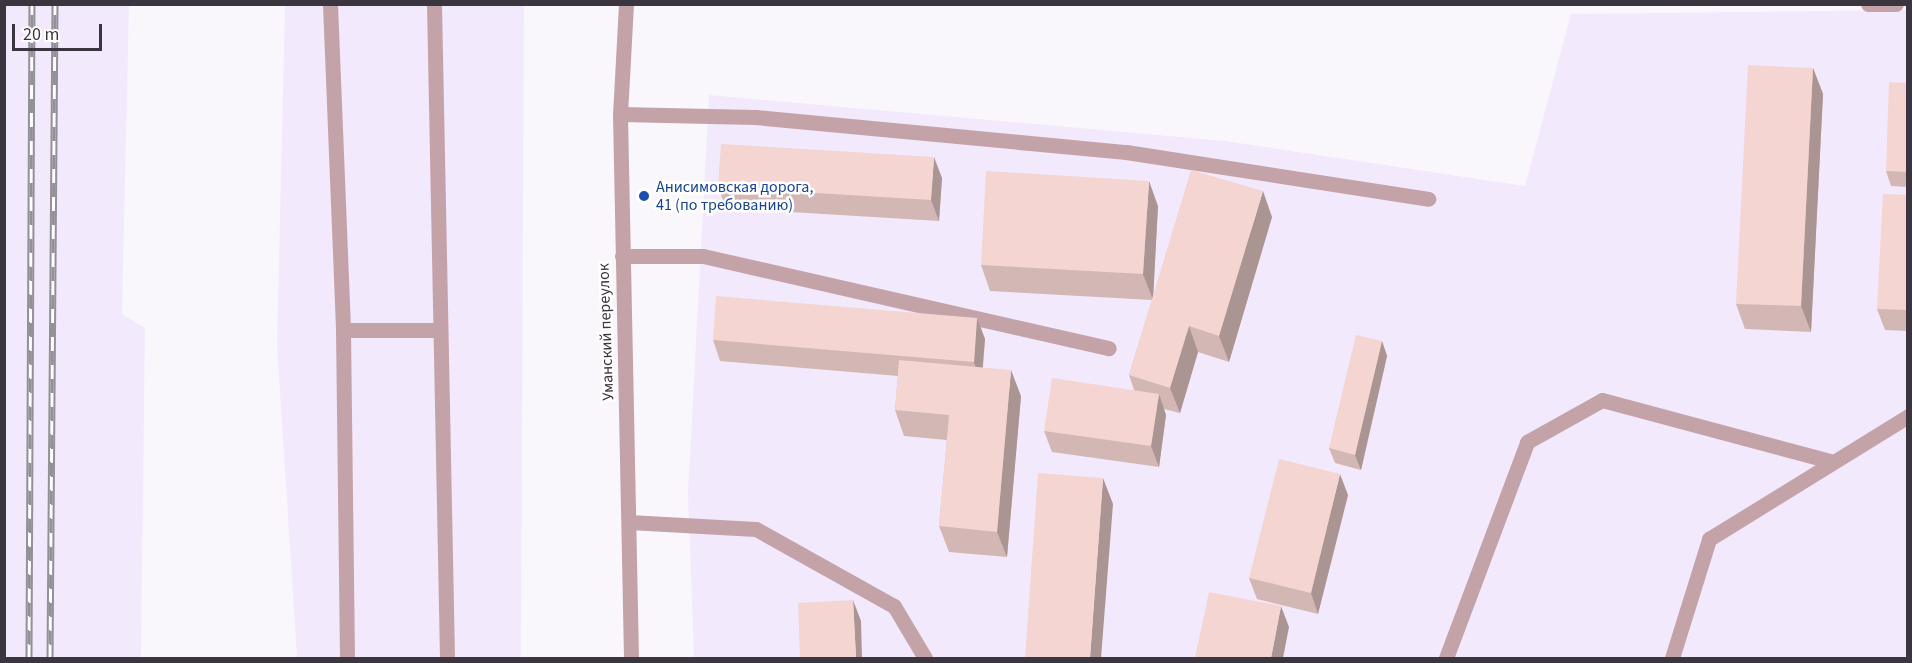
<!DOCTYPE html>
<html>
<head>
<meta charset="utf-8">
<style>
	body { margin:0 }
	#map { position:relative; width:1912px; height:663px; overflow:hidden; background:#faf7fc; font-family:"Source Sans 3",sans-serif }
	div>[style] { position:absolute }
	.built>* { inset:0; background:#f3e9fc }
	.service>* { height:15px; margin:-7.5px; padding:0 7.5px; transform-origin:7.5px; border-radius:7.5px; background:#c4a3a8 }
	.tertiary>* { height:15px; margin:-7.5px; padding:0 7.5px; transform-origin:7.5px; border-radius:7.5px; background:#c4a3a8 }
	.rail>* { height:7px; margin-top:-3.5px; transform-origin:0; background:repeating-linear-gradient(90deg,#fff 0 14px,#949097 0 28px); box-sizing:border-box; border-block:2px solid #949097 }
	.wall>* { inset:0; background:#d2b7b5 }
	.shaded-wall>* { inset:0; background:#ab9593 }
	.building>* { inset:0; background:#f4d5d2 }
	.dots>* { width:16px; height:16px; translate:-50% -50%; box-sizing:border-box; border:3px solid #fff; border-radius:50% }
	span { translate:-50% -50%; white-space:nowrap; text-align:center; line-height:1.15; -webkit-text-stroke:5px #fff; paint-order:stroke }
	.transit-label { font-size:16px; color:#164399 }
	.left { translate:0 -50%; text-align:left }
	.street-label { font-size:16px; color:#3a353e }
	.frame { position:absolute; inset:0; border:6px solid #3a353e; pointer-events:none }
	.scale { position:absolute; left:12px; top:24px; width:90px; height:27px; box-sizing:border-box; border:3px solid #3a353e; border-top:0; padding-left:8px; font-size:18px; line-height:21px; white-space:nowrap; color:#3a353e; -webkit-text-stroke:4px #fff; paint-order:stroke }
</style>
</head>
<body>
<div id="map">
	<div class="built">
		<i style="clip-path:polygon(4px 5px,129px 5px,122px 314px,145px 328px,141px 658px,5px 658px)"></i>
		<i style="clip-path:polygon(285px 5px,524px 5px,521px 658px,297px 658px,277px 345px)"></i>
		<i style="clip-path:polygon(1907px 10px,1907px 658px,694px 658px,688px 494px,709px 95px,1225px 141px,1525px 186px,1571px 14px)"></i>
	</div>
	<div class="service">
		<i style="left:330px;top:4px;width:326px;rotate:87.7deg"></i>
		<i style="left:343px;top:330px;width:328px;rotate:89.3deg"></i>
		<i style="left:434px;top:4px;width:654px;rotate:88.86deg"></i>
		<i style="left:1868px;top:4px;width:28px"></i>
		<i style="left:620px;top:114px;width:135px;rotate:1.3deg"></i>
		<i style="left:755px;top:117px;width:373px;rotate:5.4deg"></i>
		<i style="left:1126px;top:152px;width:306px;rotate:8.8deg"></i>
		<i style="left:622px;top:256px;width:81px"></i>
		<i style="left:703px;top:256px;width:416px;rotate:12.8deg"></i>
		<i style="left:343px;top:330px;width:96px"></i>
		<i style="left:629px;top:522px;width:127px;rotate:3.2deg"></i>
		<i style="left:756px;top:529px;width:158px;rotate:29.2deg"></i>
		<i style="left:894px;top:606px;width:61px;rotate:59.2deg"></i>
		<i style="left:1446px;top:658px;width:231px;rotate:-69.4deg"></i>
		<i style="left:1527px;top:442px;width:86px;rotate:-29.2deg"></i>
		<i style="left:1602px;top:400px;width:239px;rotate:15deg"></i>
		<i style="left:1672px;top:658px;width:125px;rotate:-72.7deg"></i>
		<i style="left:1709px;top:539px;width:234px;rotate:-31.7deg"></i>
	</div>
	<div class="tertiary">
		<i style="left:626px;top:4px;width:110px;rotate:93.1deg"></i>
		<i style="left:620px;top:114px;width:544px;rotate:88.84deg"></i>
	</div>
	<div class="rail">
		<i style="left:29px;top:658px;width:654px;rotate:-89.74deg"></i>
		<i style="left:50px;top:658px;width:654px;rotate:-89.56deg"></i>
	</div>
	<div class="wall">
		<i style="clip-path:polygon(1813px 68px,1823px 94px,1811px 332px,1745px 329px,1736px 304px)"></i>
		<i style="clip-path:polygon(1908px 83px,1908px 187px,1891px 186px,1886px 171px)"></i>
		<i style="clip-path:polygon(942px 178px,939px 221px,726px 208px,718px 187px)"></i>
		<i style="clip-path:polygon(1908px 195px,1908px 331px,1885px 330px,1877px 309px)"></i>
		<i style="clip-path:polygon(1158px 206px,1153px 296px,1272px 217px,1229px 362px,1198px 352px,1180px 413px,1164px 409px,1166px 415px,1159px 467px,1052px 452px,1044px 431px,1134px 390px,1129px 375px,1152px 300px,990px 291px,981px 265px)"></i>
		<i style="clip-path:polygon(977px 318px,985px 339px,983px 368px,1021px 396px,1007px 557px,949px 552px,939px 526px,947px 440px,904px 436px,895px 410px,898px 376px,720px 361px,713px 340px)"></i>
		<i style="clip-path:polygon(1382px 341px,1387px 356px,1361px 470px,1335px 463px,1329px 448px)"></i>
		<i style="clip-path:polygon(1348px 495px,1318px 614px,1257px 599px,1249px 578px)"></i>
	</div>
	<div class="shaded-wall">
		<i style="clip-path:polygon(1813px 68px,1823px 94px,1811px 332px,1801px 306px)"></i>
		<i style="clip-path:polygon(934px 157px,942px 178px,939px 221px,931px 200px)"></i>
		<i style="clip-path:polygon(1149px 181px,1158px 206px,1153px 300px,1143px 274px)"></i>
		<i style="clip-path:polygon(1263px 191px,1272px 217px,1229px 362px,1219px 336px)"></i>
		<i style="clip-path:polygon(977px 318px,985px 339px,981px 384px,974px 362px)"></i>
		<i style="clip-path:polygon(1189px 326px,1198px 352px,1180px 413px,1170px 388px)"></i>
		<i style="clip-path:polygon(1382px 341px,1387px 356px,1361px 470px,1355px 455px)"></i>
		<i style="clip-path:polygon(1011px 370px,1021px 396px,1007px 557px,997px 532px)"></i>
		<i style="clip-path:polygon(1159px 394px,1166px 415px,1159px 467px,1151px 446px)"></i>
		<i style="clip-path:polygon(1340px 474px,1348px 495px,1318px 614px,1311px 593px)"></i>
		<i style="clip-path:polygon(1103px 478px,1113px 504px,1101px 658px,1090px 658px)"></i>
		<i style="clip-path:polygon(853px 600px,861px 621px,862px 658px,856px 658px)"></i>
		<i style="clip-path:polygon(1281px 606px,1289px 627px,1283px 658px,1271px 658px)"></i>
	</div>
	<div class="building">
		<i style="clip-path:polygon(1748px 65px,1813px 68px,1801px 306px,1736px 304px)"></i>
		<i style="clip-path:polygon(1889px 82px,1908px 83px,1908px 172px,1886px 171px)"></i>
		<i style="clip-path:polygon(721px 144px,934px 157px,931px 200px,718px 187px)"></i>
		<i style="clip-path:polygon(1191px 170px,1263px 191px,1219px 336px,1189px 326px,1170px 388px,1129px 375px)"></i>
		<i style="clip-path:polygon(986px 171px,1149px 181px,1143px 274px,981px 265px)"></i>
		<i style="clip-path:polygon(1883px 194px,1908px 195px,1908px 310px,1877px 309px)"></i>
		<i style="clip-path:polygon(716px 296px,977px 318px,974px 362px,713px 340px)"></i>
		<i style="clip-path:polygon(1356px 335px,1382px 341px,1355px 455px,1329px 448px)"></i>
		<i style="clip-path:polygon(899px 360px,1011px 370px,997px 532px,939px 526px,949px 415px,895px 410px)"></i>
		<i style="clip-path:polygon(1052px 378px,1159px 394px,1151px 446px,1044px 431px)"></i>
		<i style="clip-path:polygon(1279px 459px,1340px 474px,1311px 593px,1249px 578px)"></i>
		<i style="clip-path:polygon(1038px 473px,1103px 478px,1090px 658px,1025px 658px)"></i>
		<i style="clip-path:polygon(1209px 592px,1281px 606px,1271px 658px,1195px 658px)"></i>
		<i style="clip-path:polygon(853px 600px,856px 658px,800px 658px,798px 603px)"></i>
	</div>
	<div class="dots">
		<i style="left:644px;top:196px;background:#1a4fb4"></i>
	</div>
	<div class="transit-label">
		<span class="left" style="left:656px;top:196px">Анисимовская дорога,<br>41 (по требованию)</span>
	</div>
	<div class="street-label">
		<span style="left:606px;top:332px;rotate:-92deg">Уманский переулок</span>
	</div>
	<div class="frame"></div>
	<div class="scale">20 m</div>
</div>
</body>
</html>
